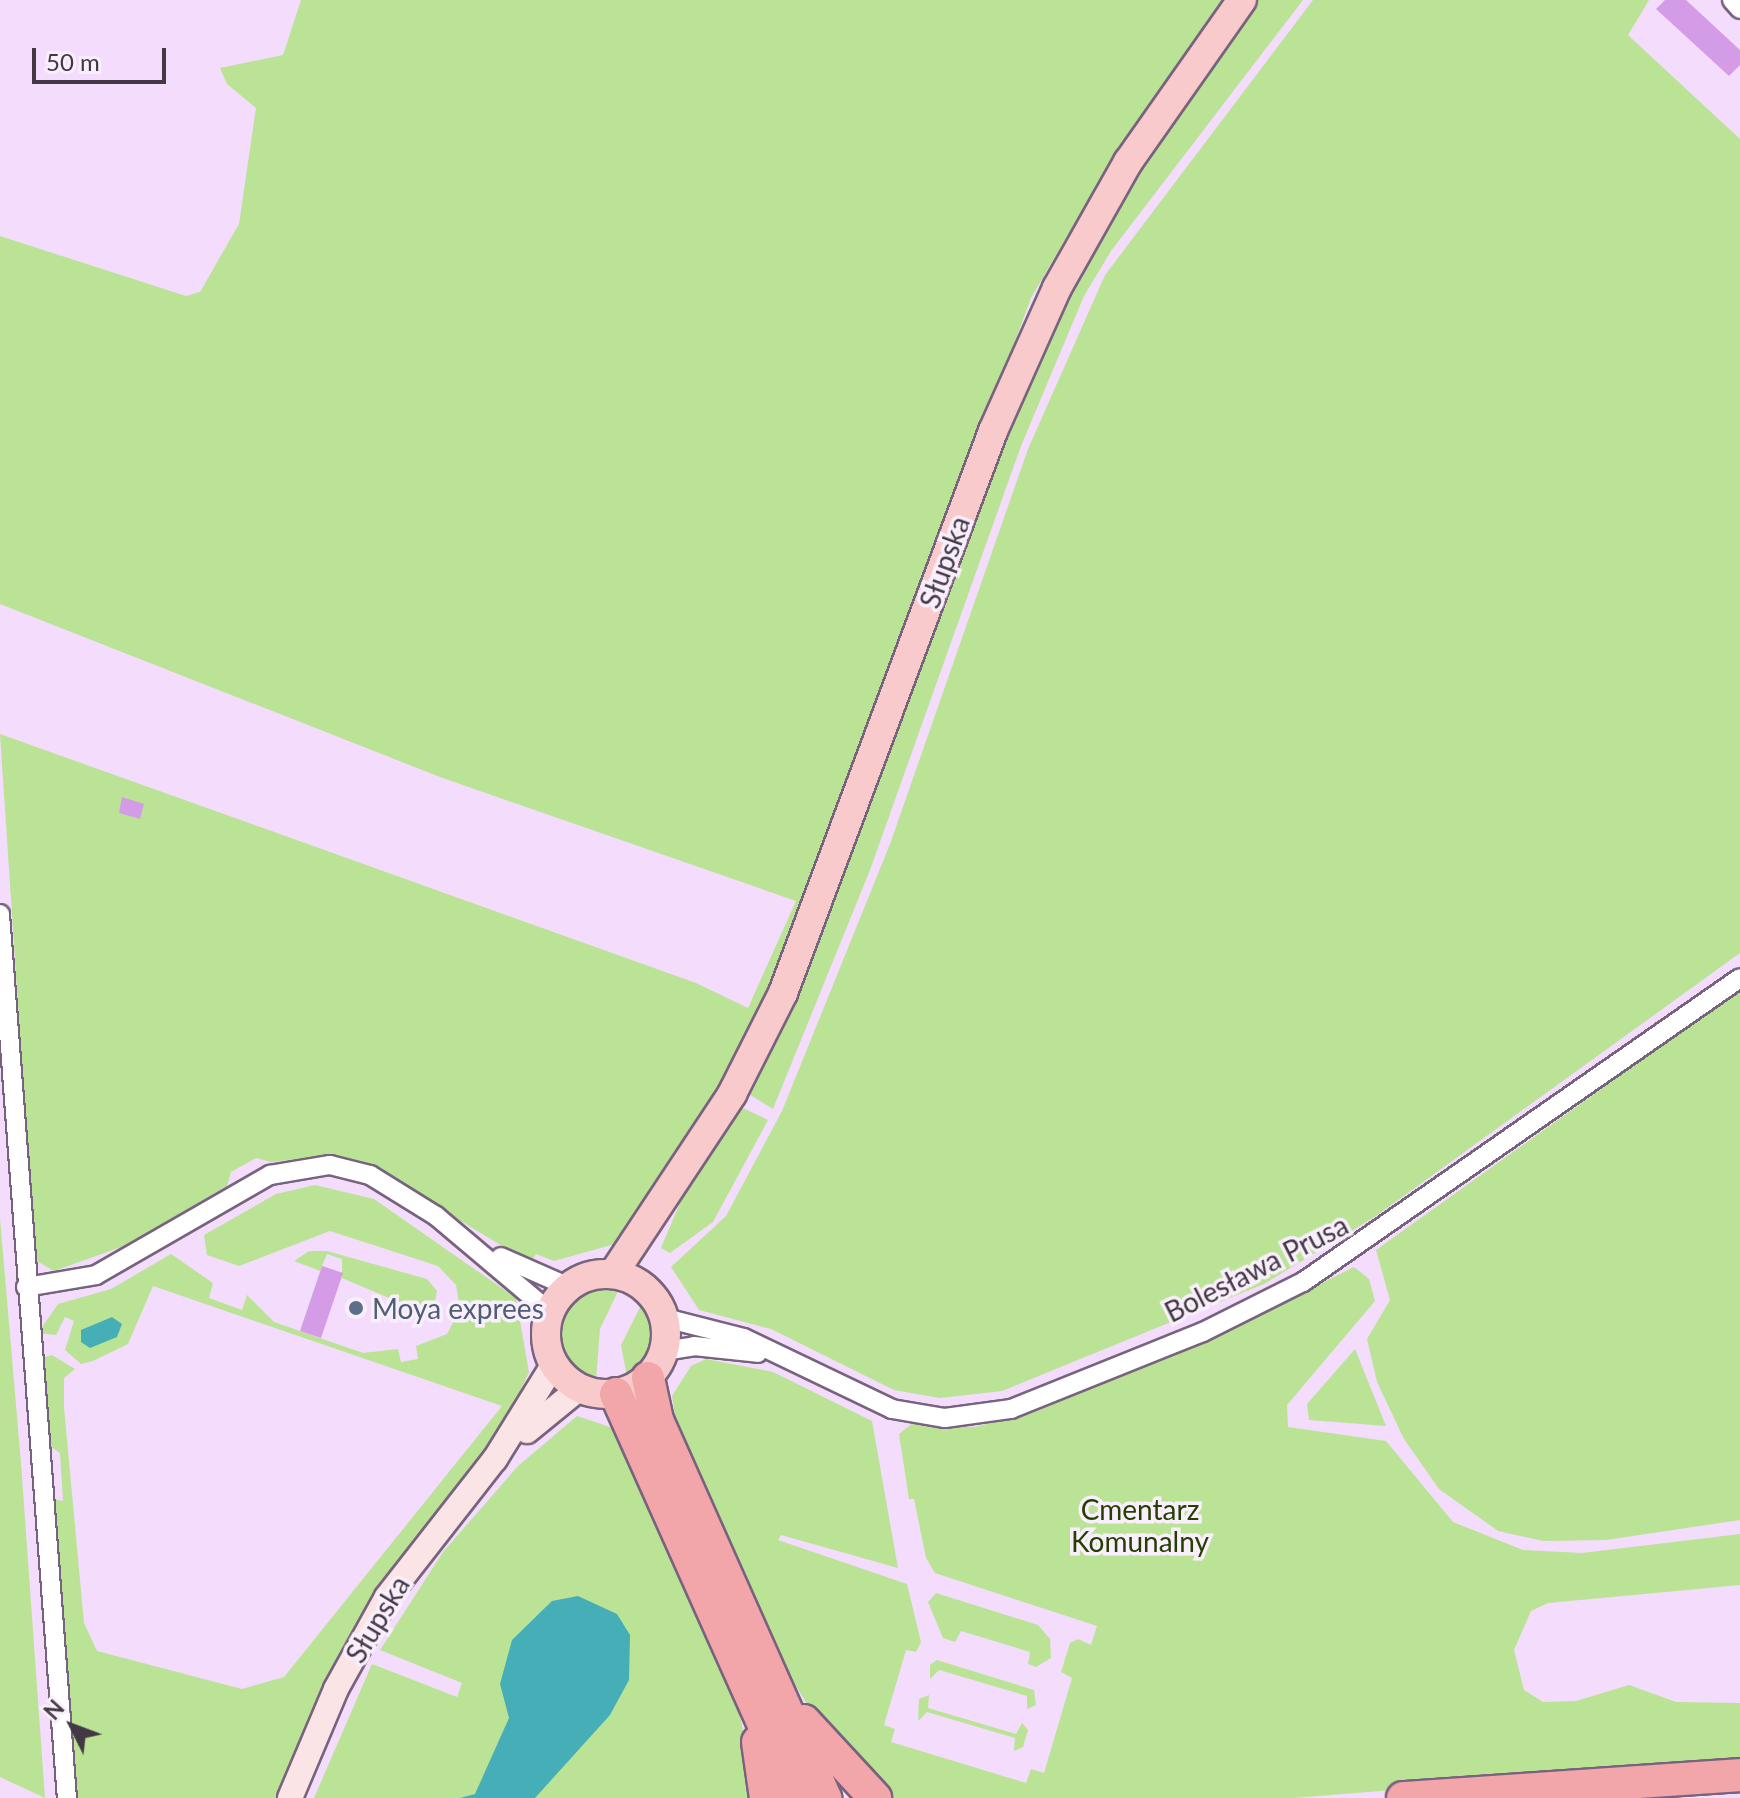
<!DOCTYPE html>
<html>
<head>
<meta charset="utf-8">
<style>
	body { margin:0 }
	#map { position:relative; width:1740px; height:1798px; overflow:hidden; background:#f4dcfc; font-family:Lato,sans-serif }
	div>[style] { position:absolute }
	.green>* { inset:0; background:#bbe395 }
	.water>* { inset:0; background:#45aeb7 }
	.building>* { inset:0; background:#d49ce7 }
	.roads { filter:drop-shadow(2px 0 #78637f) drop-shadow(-2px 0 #78637f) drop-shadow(0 2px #78637f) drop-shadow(0 -2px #78637f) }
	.minor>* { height:18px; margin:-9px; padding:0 9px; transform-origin:9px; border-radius:9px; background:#fff }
	.secondary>* { height:24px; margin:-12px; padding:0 12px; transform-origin:12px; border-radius:12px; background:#fbe4e5 }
	.primary>* { height:28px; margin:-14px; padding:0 14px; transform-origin:14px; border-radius:14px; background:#f8cacb }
	.primary>.ring { margin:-14px; padding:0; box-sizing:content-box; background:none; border:28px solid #f8cacb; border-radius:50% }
	.motorway>* { height:32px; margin:-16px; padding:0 16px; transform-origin:16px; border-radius:16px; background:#f3a6a9 }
	.dots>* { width:22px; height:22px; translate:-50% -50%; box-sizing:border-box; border:4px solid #f9effc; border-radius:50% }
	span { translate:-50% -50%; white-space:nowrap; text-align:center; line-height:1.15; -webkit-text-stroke:7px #f9effc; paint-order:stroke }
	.street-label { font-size:28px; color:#423945 }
	.service-label { font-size:28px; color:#4e5e75 }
	.left { translate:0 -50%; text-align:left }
	.park-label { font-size:28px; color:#263f01 }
	.north { position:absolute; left:32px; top:1686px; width:80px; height:80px; -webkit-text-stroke:6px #f9effc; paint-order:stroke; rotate:312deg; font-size:22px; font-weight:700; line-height:32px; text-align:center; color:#423945 }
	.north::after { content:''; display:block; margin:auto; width:28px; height:36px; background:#423945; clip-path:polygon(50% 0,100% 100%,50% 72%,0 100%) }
	.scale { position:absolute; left:32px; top:48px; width:134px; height:36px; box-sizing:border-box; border:4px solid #423945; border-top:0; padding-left:10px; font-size:24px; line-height:28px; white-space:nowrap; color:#423945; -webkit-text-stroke:6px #f9effc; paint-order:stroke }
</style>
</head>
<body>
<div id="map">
	<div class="green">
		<i style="clip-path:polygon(301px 0,1227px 0,1098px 183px,1031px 298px,762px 1018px,633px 1235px,624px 1231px,615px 1244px,554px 1261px,536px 1254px,530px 1263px,362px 1161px,331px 1155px,271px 1162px,256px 1158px,231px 1172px,227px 1186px,124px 1246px,54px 1271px,35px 1260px,0 734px,696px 983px,748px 1008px,796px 901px,440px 777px,0 604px,0 236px,186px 296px,200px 292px,239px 224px,256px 108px,227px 84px,220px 68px,283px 55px)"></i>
		<i style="clip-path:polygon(1253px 0,1303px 0,1111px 251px,1084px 296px,1021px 446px,870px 870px,773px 1109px,749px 1094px,748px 1085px,1001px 434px,1105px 218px)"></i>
		<i style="clip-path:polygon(1313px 0,1649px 0,1628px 35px,1740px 139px,1740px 953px,1376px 1216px,1264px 1284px,1002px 1391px,940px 1398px,894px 1390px,771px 1329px,699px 1310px,671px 1267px,726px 1216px,782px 1111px,890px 844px,1028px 449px,1105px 275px)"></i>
		<i style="clip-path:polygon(1740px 990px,1740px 1520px,1606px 1540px,1543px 1541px,1498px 1531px,1439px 1489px,1404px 1439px,1377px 1382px,1367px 1339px,1390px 1300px,1376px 1250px)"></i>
		<i style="clip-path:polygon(743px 1108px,768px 1120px,713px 1222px,670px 1253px,661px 1248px,682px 1198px,735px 1109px)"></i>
		<i style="clip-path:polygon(315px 1185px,374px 1199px,516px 1298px,529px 1372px,520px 1392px,528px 1398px,364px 1612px,279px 1798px,78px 1798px,53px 1499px,63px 1501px,60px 1453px,47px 1444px,42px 1358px,52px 1355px,75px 1369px,64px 1378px,64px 1407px,84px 1623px,97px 1651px,242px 1689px,284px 1677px,502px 1406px,153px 1286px,128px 1344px,93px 1361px,81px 1364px,65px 1350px,74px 1321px,65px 1317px,56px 1335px,38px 1333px,58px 1304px,111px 1289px,171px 1254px,213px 1283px,209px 1298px,242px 1310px,247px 1295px,274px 1322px,363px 1353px,398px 1349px,401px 1362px,418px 1359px,416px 1346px,447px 1334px,460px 1309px,456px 1285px,438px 1266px,330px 1231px,239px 1266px,207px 1255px,204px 1235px,276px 1194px)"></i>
		<i style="clip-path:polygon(0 1218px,21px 1463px,45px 1798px,0 1777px)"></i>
		<i style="clip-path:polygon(309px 1251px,327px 1251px,427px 1279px,437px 1291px,435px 1302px,415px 1309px,342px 1278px,342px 1259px,327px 1254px,320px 1271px,294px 1261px)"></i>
		<i style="clip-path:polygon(1354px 1267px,1369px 1279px,1375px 1301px,1287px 1405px,1288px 1427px,1386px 1441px,1453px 1522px,1523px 1550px,1582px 1553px,1740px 1534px,1740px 1585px,1548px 1603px,1531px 1611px,1514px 1650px,1524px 1690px,1543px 1702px,1576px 1701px,1629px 1685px,1676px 1702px,1740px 1703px,1740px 1762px,1294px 1798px,892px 1798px,873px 1784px,820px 1725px,793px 1681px,668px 1421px,675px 1416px,672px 1396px,691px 1366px,706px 1359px,773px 1372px,872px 1421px,898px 1568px,781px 1535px,778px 1540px,907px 1584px,921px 1642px,916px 1652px,906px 1650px,884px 1725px,895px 1729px,891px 1742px,1026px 1783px,1031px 1769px,1044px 1773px,1072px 1678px,1061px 1672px,1070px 1643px,1078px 1639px,1091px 1645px,1097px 1626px,935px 1573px,926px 1558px,914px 1499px,909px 1499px,899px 1434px,913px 1423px,974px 1427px,1032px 1413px,1228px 1330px)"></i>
		<i style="clip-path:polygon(603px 1285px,619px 1289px,600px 1329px,596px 1380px,572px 1366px,559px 1335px,570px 1303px)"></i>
		<i style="clip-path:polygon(643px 1301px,655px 1339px,646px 1360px,627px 1377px,621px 1345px)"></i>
		<i style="clip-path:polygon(1355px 1349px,1386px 1426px,1309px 1420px,1307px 1404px)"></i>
		<i style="clip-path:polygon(577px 1416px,616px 1429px,738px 1705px,756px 1798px,314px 1798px,372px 1664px,457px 1697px,462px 1683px,380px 1650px,443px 1552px,518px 1466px)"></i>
		<i style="clip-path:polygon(936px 1593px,1038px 1625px,1050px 1639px,1051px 1658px,1036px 1667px,1028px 1664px,1030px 1652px,961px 1631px,955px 1642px,943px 1638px,928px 1602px)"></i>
		<i style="clip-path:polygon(937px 1660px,1034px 1690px,1036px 1705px,1027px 1709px,1027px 1696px,939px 1670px,930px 1679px,930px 1665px)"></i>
		<i style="clip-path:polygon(929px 1695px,928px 1708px,1016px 1734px,1022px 1723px,1028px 1730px,1023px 1747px,1014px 1751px,1015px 1738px,927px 1712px,918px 1721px,919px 1699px)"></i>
	</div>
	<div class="water">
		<i style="clip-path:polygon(112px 1317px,122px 1324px,117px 1337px,90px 1348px,81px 1342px,81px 1330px)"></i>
		<i style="clip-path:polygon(578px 1596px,617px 1614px,630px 1635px,629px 1680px,610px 1715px,535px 1798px,460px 1798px,475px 1794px,509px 1718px,500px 1684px,512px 1640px,552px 1601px)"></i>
	</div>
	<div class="building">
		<i style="clip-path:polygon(1665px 0,1686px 0,1740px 50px,1740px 65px,1729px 76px,1656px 9px)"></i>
		<i style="clip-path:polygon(122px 797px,144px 804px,140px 819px,119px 813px)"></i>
		<i style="clip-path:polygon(322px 1266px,343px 1273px,321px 1338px,300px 1331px)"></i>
	</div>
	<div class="roads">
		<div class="minor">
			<i style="left:1732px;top:0;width:12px;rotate:48deg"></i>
			<i style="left:0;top:914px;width:887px;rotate:85.67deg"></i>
			<i style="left:501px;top:1257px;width:74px;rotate:23.8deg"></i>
			<i style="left:26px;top:1287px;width:71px;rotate:-9.7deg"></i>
			<i style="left:96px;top:1275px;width:201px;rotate:-29.9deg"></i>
			<i style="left:270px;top:1175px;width:61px;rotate:-9.5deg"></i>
			<i style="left:330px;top:1165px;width:41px;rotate:14deg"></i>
			<i style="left:370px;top:1175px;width:78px;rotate:31.8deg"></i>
			<i style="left:436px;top:1216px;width:149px;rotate:40.1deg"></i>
			<i style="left:665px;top:1318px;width:81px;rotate:14.2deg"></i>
			<i style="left:744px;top:1338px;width:164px;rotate:25.6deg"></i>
			<i style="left:892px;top:1409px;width:54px;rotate:9.6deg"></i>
			<i style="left:945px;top:1418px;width:67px;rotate:-7.8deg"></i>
			<i style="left:1011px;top:1409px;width:207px;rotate:-21.9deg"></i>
			<i style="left:1203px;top:1332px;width:112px;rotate:-26.6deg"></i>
			<i style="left:1303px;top:1282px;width:532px;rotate:-34.82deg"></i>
			<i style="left:664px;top:1351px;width:30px;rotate:-9deg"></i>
			<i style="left:694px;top:1346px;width:64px;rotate:6.2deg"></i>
		</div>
		<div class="secondary">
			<i style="left:527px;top:1431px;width:68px;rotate:-39.1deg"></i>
			<i style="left:290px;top:1798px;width:118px;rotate:-67.1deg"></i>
			<i style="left:336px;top:1689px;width:105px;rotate:-61deg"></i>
			<i style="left:387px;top:1597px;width:175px;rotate:-52deg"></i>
			<i style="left:495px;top:1459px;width:112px;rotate:-58.2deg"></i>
		</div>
		<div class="primary">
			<i style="left:613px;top:1274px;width:216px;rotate:-56.5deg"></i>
			<i style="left:732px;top:1094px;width:113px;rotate:-63.2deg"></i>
			<i style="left:783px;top:993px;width:600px;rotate:-69.51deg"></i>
			<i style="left:993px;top:431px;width:157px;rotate:-65.9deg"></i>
			<i style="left:1057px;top:288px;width:145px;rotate:-60.6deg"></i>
			<i style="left:1128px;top:162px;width:198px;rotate:-54.9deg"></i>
			<i class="ring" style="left:546px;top:1274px;width:92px;height:92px"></i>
		</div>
		<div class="motorway">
			<i style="left:648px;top:1378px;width:43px;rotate:77.9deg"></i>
			<i style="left:657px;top:1420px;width:414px;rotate:66deg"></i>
			<i style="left:616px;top:1394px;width:443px;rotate:65.9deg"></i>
			<i style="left:804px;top:1721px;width:105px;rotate:47.3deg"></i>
			<i style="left:758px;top:1742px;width:57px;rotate:81.9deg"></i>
			<i style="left:1403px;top:1798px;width:338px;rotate:-3.9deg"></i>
		</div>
	</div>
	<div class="dots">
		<i style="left:356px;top:1308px;background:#5c6f8a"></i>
	</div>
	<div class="street-label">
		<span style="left:944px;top:562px;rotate:-70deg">Słupska</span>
		<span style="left:1256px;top:1268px;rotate:-27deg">Bolesława Prusa</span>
		<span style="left:377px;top:1619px;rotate:-59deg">Słupska</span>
	</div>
	<div class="service-label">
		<span class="left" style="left:372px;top:1308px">Moya exprees</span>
	</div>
	<div class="park-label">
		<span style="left:1140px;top:1525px">Cmentarz<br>Komunalny</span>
	</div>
	<div class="north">N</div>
	<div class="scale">50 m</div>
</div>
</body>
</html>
